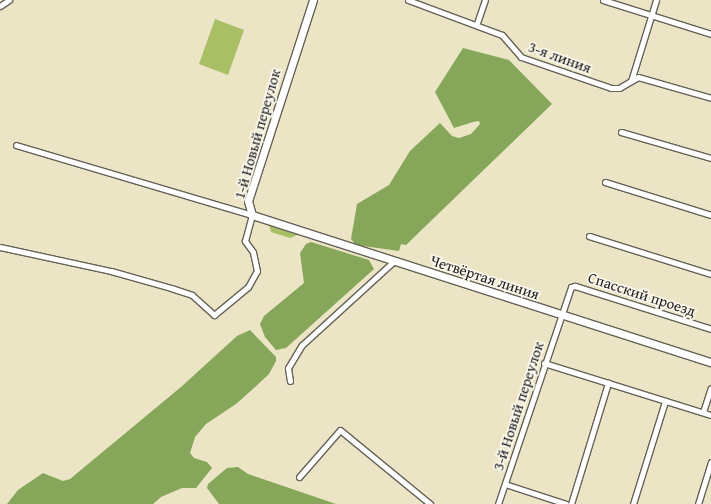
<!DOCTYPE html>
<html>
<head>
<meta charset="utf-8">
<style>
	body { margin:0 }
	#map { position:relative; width:711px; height:504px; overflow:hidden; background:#ece5c5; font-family:"Gentium Book Plus",serif }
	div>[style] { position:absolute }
	.green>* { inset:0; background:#a8bf65 }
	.forest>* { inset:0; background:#86a65a }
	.roads { filter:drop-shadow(1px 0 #656257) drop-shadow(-1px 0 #656257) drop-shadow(0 1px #656257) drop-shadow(0 -1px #656257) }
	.street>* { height:5px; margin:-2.5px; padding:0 2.5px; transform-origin:2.5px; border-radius:2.5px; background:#fff }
	.secondary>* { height:7px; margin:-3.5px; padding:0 3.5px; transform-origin:3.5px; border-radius:3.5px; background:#fff }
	span { translate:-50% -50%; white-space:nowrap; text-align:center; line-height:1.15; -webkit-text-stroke:3.5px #fbf7ec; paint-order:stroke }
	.street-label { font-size:15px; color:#1c1c1c }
</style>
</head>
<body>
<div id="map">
	<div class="green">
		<i style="clip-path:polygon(215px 19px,244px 30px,228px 75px,199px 64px)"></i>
		<i style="clip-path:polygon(269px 224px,300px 234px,290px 238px,271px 232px)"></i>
	</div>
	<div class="forest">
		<i style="clip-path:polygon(463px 48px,509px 60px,552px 104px,406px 245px,401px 244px,399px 251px,356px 245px,351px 239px,357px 204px,389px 185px,410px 151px,440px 123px,452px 136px,459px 138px,471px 134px,480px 124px,479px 121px,473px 122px,454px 128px,435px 92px)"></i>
		<i style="clip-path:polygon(311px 242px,369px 260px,374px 269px,286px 348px,276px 350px,265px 337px,260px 324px,264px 316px,304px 283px,300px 253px,306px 244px)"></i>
		<i style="clip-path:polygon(250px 330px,276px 357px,276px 361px,269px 374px,254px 388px,236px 404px,206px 424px,195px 437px,190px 453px,194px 458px,207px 462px,212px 468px,196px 488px,182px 488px,161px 497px,153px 504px,7px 504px,18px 490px,43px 473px,63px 481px,70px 479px,181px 387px,237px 336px)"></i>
		<i style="clip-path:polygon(238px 467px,248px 474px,336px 504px,219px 504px,207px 488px,208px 484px,227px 468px)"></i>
	</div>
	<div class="roads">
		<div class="street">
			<i style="left:408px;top:0;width:100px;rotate:20.4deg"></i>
			<i style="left:502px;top:35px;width:29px;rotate:49deg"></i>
			<i style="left:521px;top:57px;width:95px;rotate:19deg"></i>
			<i style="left:611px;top:88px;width:8px"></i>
			<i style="left:619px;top:88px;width:22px;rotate:-30deg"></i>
			<i style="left:638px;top:77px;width:76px;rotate:16deg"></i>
			<i style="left:603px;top:0;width:113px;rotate:17.5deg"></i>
			<i style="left:0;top:6px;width:11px;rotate:-34deg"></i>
			<i style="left:477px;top:23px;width:24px;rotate:-71deg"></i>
			<i style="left:631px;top:81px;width:85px;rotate:-72.8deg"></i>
			<i style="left:621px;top:132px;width:94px;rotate:16.1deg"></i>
			<i style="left:605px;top:182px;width:111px;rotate:17.3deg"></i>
			<i style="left:589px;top:236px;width:128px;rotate:17.3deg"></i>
			<i style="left:0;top:247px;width:114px;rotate:12.2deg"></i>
			<i style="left:111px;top:271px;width:62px;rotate:15.8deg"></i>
			<i style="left:171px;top:288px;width:22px;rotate:18deg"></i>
			<i style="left:192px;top:295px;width:30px;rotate:42deg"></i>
			<i style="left:214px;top:315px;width:44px;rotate:-39.5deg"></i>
			<i style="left:248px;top:287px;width:18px;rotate:-61deg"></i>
			<i style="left:257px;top:271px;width:19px;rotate:-102deg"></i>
			<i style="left:253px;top:252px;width:14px;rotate:-126deg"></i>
			<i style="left:245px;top:241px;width:27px;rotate:-75deg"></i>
			<i style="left:252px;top:215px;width:246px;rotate:-163.5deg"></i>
			<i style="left:544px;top:363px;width:175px;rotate:17.3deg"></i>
			<i style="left:290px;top:381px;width:13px;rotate:-99deg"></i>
			<i style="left:288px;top:368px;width:27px;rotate:-59deg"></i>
			<i style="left:302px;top:345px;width:123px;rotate:-42.4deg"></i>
			<i style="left:703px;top:412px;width:25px;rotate:-72deg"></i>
			<i style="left:299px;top:477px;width:62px;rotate:-48.9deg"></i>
			<i style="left:340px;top:430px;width:117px;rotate:39.4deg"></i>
			<i style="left:505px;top:484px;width:64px;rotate:18.2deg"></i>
			<i style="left:498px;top:504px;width:229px;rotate:-71.4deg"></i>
			<i style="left:571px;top:287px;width:4px;rotate:-14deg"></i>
			<i style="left:575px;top:286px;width:143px;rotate:17.5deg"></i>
			<i style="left:571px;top:504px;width:127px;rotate:-73deg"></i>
			<i style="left:633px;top:504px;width:108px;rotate:-72.7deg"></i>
			<i style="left:698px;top:504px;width:44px;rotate:-72.8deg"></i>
		</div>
		<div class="secondary">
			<i style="left:313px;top:0;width:211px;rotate:107.9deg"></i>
			<i style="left:248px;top:201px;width:15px;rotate:74deg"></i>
			<i style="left:252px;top:215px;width:482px;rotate:17.8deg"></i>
		</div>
	</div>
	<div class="street-label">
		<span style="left:560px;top:57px;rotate:20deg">3-я линия</span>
		<span style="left:257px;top:134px;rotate:-74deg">1-й Новый переулок</span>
		<span style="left:485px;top:277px;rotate:18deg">Четвёртая линия</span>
		<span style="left:642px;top:294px;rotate:18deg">Спасский проезд</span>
		<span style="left:518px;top:406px;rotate:-72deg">3-й Новый переулок</span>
	</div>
</div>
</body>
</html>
